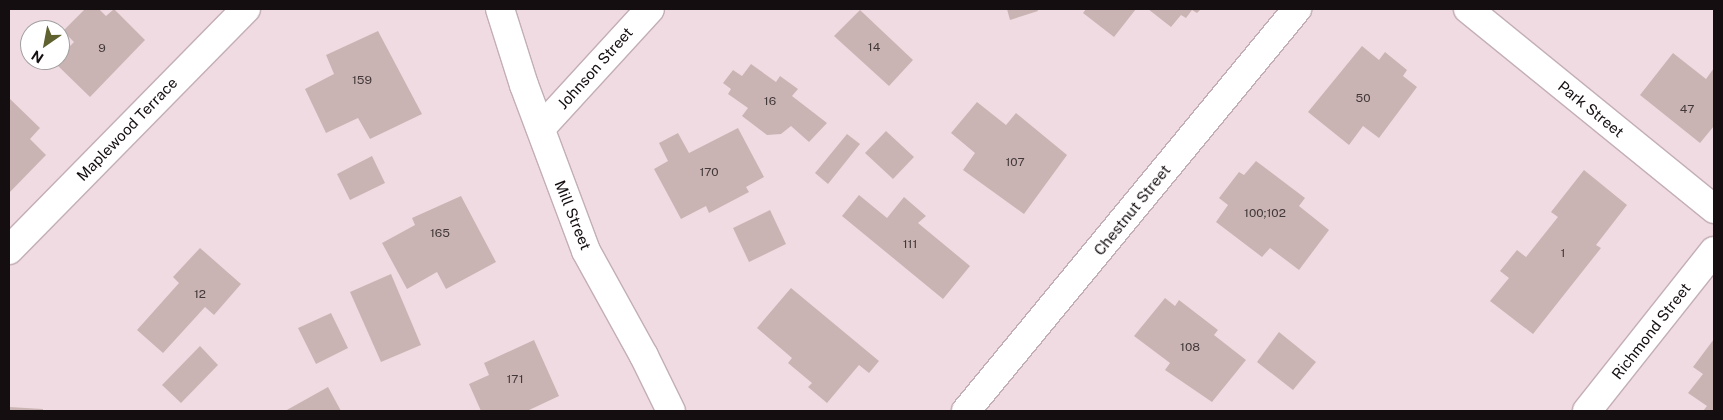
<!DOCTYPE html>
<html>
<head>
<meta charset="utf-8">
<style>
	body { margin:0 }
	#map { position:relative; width:1723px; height:420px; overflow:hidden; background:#f0dbe2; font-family:"Public Sans",sans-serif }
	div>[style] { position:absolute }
	.building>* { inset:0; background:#cab4b3 }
	.roads { filter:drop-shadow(1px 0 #c3aeb6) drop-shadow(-1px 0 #c3aeb6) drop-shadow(0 1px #c3aeb6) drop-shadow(0 -1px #c3aeb6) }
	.minor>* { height:28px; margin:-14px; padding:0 14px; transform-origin:14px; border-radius:14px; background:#fff }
	.major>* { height:28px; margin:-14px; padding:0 14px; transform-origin:14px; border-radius:14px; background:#fff }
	span { translate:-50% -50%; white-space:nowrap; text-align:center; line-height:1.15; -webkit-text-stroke:5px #fff; paint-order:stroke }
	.number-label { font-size:12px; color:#423839 }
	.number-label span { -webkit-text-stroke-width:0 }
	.street-label { font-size:15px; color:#150e10 }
	.frame { position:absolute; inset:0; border:10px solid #150e10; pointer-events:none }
	.north { position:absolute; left:20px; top:20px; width:50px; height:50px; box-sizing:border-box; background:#fff; border:1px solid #a19f9f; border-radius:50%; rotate:213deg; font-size:14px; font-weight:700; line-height:20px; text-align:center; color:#150e10 }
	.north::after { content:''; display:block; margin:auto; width:18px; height:22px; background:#5f612f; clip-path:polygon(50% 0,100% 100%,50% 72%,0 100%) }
</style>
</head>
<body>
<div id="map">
	<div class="building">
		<i style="clip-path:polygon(85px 9px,99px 9px,106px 16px,114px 9px,145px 40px,90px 97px,54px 62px,60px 60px,60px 56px,74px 42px,63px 31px)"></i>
		<i style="clip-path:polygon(1007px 9px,1037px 9px,1038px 11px,1010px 20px)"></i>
		<i style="clip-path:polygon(1086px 9px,1136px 9px,1114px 37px,1083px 13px)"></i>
		<i style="clip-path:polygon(1148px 9px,1201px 9px,1197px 13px,1192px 10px,1186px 18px,1181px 15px,1171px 27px)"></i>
		<i style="clip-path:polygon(860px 10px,913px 60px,889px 86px,834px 36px)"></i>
		<i style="clip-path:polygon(378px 31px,422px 114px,370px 139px,358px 118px,326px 133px,305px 89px,334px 74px,326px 55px)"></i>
		<i style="clip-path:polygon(1362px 46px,1379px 60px,1385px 52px,1407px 70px,1403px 76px,1417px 87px,1379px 138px,1363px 126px,1349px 145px,1308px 112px)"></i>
		<i style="clip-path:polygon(1673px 53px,1706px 79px,1714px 68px,1714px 126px,1700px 143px,1640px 95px)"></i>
		<i style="clip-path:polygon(751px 64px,776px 82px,780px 76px,798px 89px,792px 96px,827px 123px,809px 142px,791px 126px,781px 134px,767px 135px,742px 116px,748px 108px,728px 94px,731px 89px,723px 83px,733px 70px,742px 76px)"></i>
		<i style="clip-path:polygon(9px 98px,40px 128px,30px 139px,46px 155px,10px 192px)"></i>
		<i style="clip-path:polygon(977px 102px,1006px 125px,1016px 113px,1067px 155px,1024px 214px,963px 170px,975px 153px,951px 133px)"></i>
		<i style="clip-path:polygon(738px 128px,764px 177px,746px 187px,749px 192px,709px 213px,706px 206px,681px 219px,654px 169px,668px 161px,659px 143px,678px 133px,689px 153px)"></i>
		<i style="clip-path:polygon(886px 131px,914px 157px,893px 179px,865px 153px)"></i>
		<i style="clip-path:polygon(847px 134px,860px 144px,828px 184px,815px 173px)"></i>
		<i style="clip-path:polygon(372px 156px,385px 183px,350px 200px,337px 174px)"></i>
		<i style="clip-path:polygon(1256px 161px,1305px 198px,1299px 206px,1329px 230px,1299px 270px,1270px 248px,1262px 257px,1216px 222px,1228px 205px,1219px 198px,1239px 172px,1244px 175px)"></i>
		<i style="clip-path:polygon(1584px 170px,1627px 205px,1596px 245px,1601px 248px,1533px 334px,1490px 301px,1509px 278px,1500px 271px,1517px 250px,1526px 257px,1558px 217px,1551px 212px)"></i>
		<i style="clip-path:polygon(859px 195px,887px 218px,904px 197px,926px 216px,918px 223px,970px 266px,943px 299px,842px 216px)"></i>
		<i style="clip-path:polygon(461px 196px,496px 262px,446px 289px,437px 272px,407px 289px,382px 243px,415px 225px,412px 218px)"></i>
		<i style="clip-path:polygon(770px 210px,786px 244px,749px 262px,733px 228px)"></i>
		<i style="clip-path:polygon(200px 248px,241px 284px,214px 315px,205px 307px,163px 353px,137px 330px,179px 283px,173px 277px)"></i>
		<i style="clip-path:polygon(391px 274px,421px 345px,381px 362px,350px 292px)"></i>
		<i style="clip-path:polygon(791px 288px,879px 361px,869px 373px,859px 365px,827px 403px,808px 387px,812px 383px,788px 363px,792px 358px,757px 328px)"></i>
		<i style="clip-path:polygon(1165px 298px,1175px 306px,1179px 300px,1218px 330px,1214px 335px,1246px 360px,1212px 402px,1165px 370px,1170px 363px,1134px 336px)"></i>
		<i style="clip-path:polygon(331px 313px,348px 348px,316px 364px,298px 328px)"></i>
		<i style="clip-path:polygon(1279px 332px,1316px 362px,1293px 390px,1257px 362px)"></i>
		<i style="clip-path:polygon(1714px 339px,1714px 411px,1703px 411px,1707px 406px,1688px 393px,1703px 374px,1693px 367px)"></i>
		<i style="clip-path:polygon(534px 340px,559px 396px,527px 411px,481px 411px,469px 384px,489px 375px,484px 363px)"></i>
		<i style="clip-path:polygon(200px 346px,218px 365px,181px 403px,162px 385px)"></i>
		<i style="clip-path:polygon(328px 387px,341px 411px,285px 411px)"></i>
		<i style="clip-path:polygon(9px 407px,43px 409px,43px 411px,9px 411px)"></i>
	</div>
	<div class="roads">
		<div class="minor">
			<i style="left:1468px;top:9px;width:317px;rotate:39.1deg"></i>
			<i style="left:541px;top:128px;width:161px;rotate:-47.5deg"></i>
			<i style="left:9px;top:250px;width:338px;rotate:-45.5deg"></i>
			<i style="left:966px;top:411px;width:521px;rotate:-50.53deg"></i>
			<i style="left:1587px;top:411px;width:204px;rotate:-51.6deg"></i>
		</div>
		<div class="major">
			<i style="left:500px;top:9px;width:80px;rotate:72.5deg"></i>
			<i style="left:524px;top:85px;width:177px;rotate:69.5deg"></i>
			<i style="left:586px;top:251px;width:120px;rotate:61.1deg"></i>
			<i style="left:644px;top:356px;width:61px;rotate:63.9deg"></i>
		</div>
	</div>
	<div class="number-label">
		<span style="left:874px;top:48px">14</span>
		<span style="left:102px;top:49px">9</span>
		<span style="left:362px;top:81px">159</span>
		<span style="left:1363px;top:99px">50</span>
		<span style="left:770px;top:102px">16</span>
		<span style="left:1687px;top:110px">47</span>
		<span style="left:1015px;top:163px">107</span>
		<span style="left:709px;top:173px">170</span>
		<span style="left:1265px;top:214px">100;102</span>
		<span style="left:440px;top:234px">165</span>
		<span style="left:910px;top:245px">111</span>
		<span style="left:1563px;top:254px">1</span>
		<span style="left:200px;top:295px">12</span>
		<span style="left:1190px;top:348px">108</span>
		<span style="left:515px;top:380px">171</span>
	</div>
	<div class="street-label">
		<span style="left:595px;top:68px;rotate:-48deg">Johnson Street</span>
		<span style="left:1591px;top:109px;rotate:39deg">Park Street</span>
		<span style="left:127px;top:129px;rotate:-46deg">Maplewood Terrace</span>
		<span style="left:1132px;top:210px;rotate:-51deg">Chestnut Street</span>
		<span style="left:573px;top:215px;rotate:68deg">Mill Street</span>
		<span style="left:1651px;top:331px;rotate:-52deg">Richmond Street</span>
	</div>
	<div class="frame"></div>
	<div class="north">N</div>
</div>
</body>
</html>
